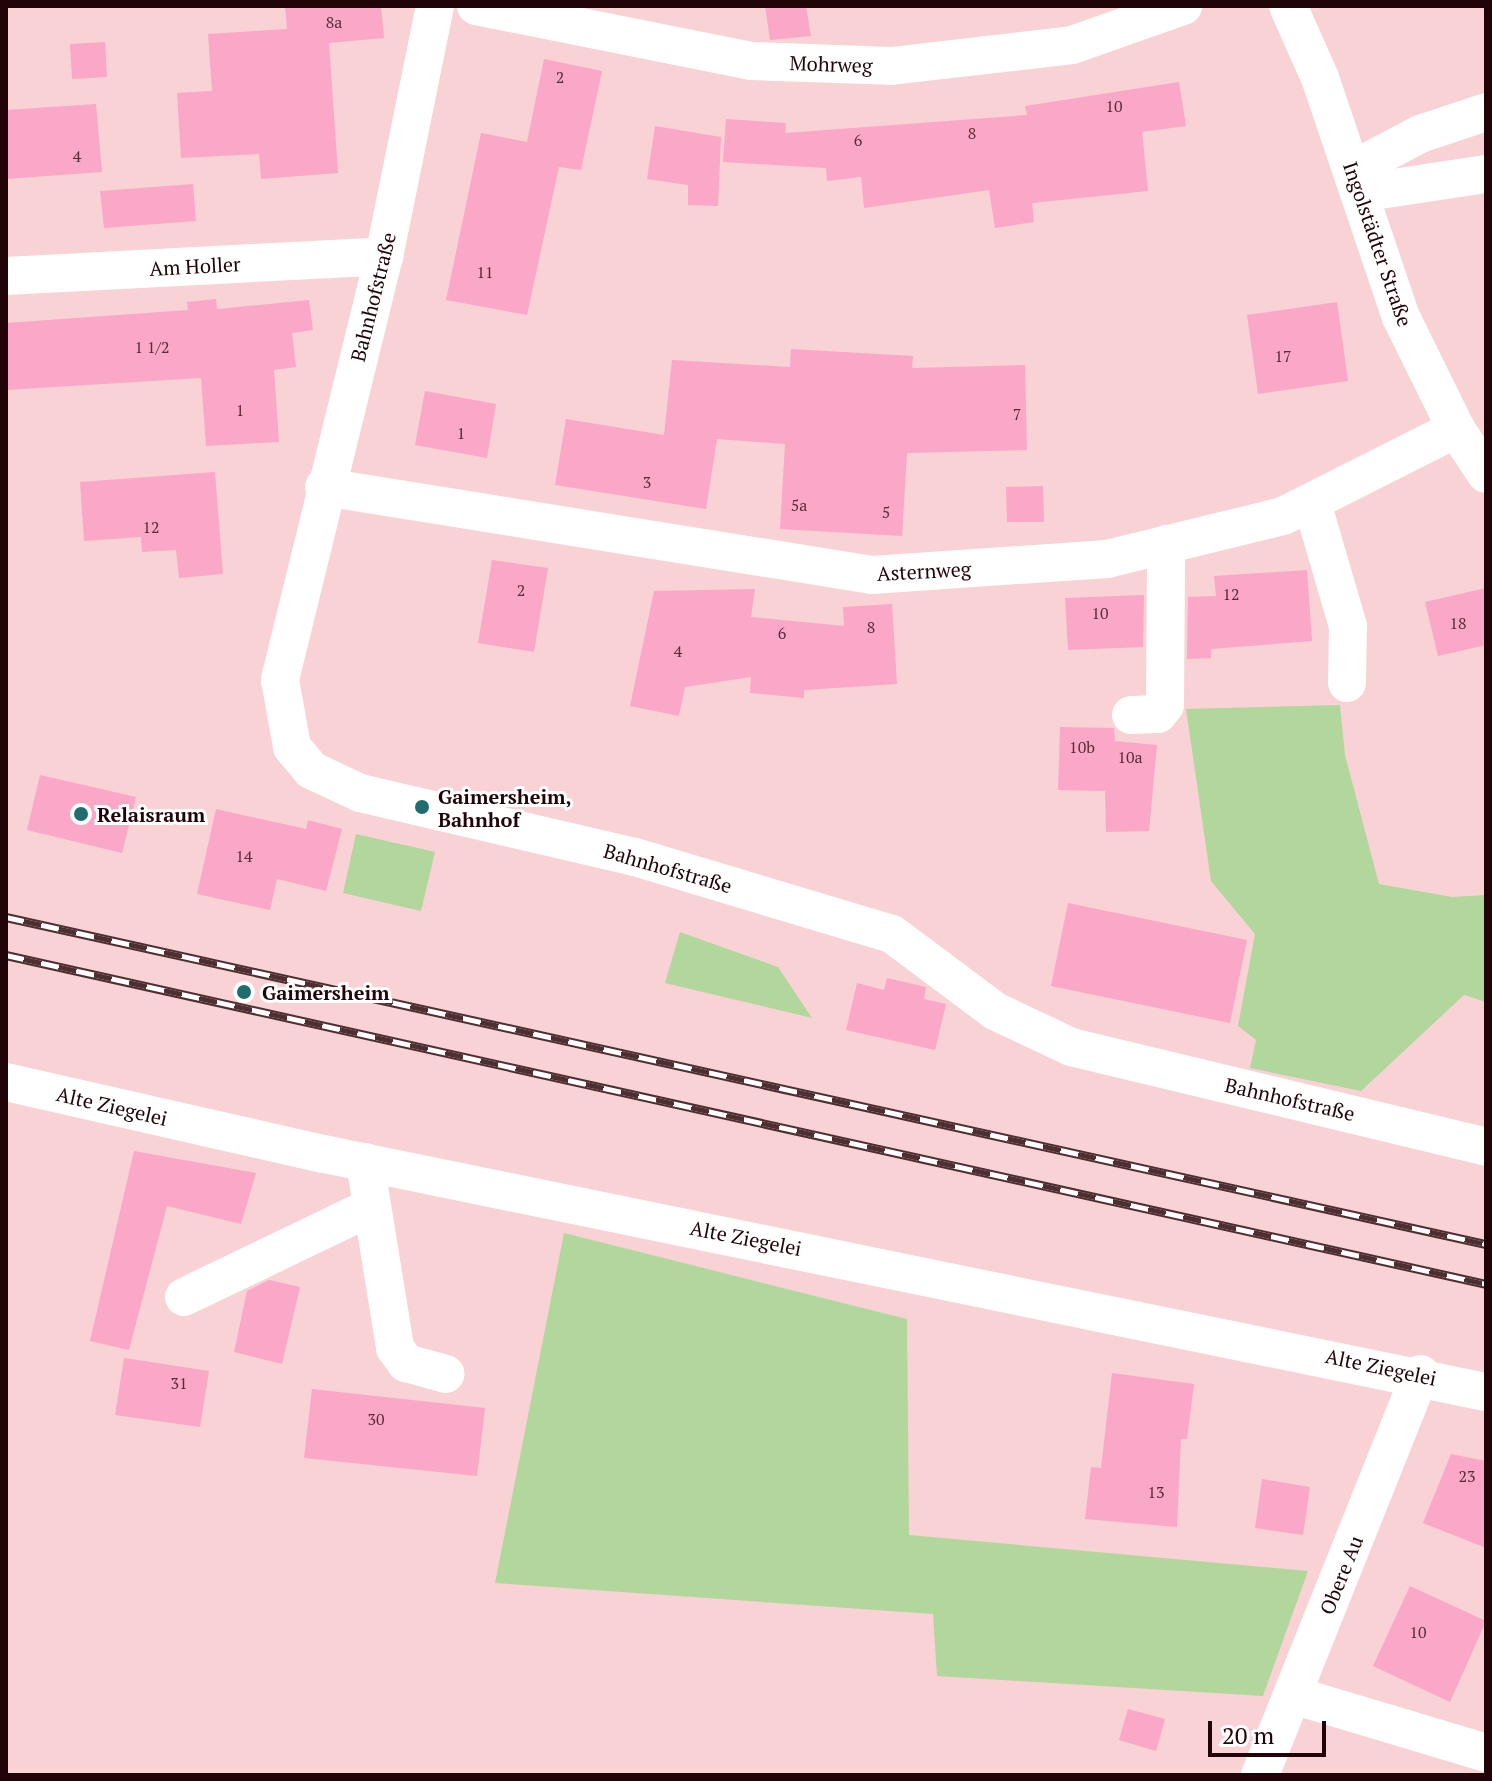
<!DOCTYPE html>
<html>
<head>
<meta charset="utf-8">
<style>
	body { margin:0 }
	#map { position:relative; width:1492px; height:1781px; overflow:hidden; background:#f8d2d4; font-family:"PT Serif",serif }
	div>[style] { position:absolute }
	.green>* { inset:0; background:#b2d79d }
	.building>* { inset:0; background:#fba7c8 }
	.minor>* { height:38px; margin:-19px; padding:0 19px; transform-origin:19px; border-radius:19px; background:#fff }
	.rail>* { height:9px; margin-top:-4.5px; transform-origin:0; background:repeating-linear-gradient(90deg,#fefefe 0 18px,#4d2f32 0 36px); box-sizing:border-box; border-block:2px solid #4d2f32 }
	.dots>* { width:22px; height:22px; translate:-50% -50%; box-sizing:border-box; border:4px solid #fefefe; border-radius:50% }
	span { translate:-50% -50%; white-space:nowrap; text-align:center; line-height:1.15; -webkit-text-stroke:6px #fefefe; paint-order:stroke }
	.number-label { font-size:16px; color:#572d38 }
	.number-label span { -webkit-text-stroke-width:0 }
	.street-label { font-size:20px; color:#200408 }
	.poi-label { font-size:20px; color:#200408; font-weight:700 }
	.left { translate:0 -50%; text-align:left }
	.frame { position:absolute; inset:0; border:8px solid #200408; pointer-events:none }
	.scale { position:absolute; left:1208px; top:1721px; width:118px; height:36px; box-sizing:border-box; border:4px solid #200408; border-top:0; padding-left:10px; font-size:24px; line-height:28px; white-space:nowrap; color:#200408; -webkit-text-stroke:6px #fefefe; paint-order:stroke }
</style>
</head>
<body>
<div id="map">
	<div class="green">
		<i style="clip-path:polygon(1340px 705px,1345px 755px,1379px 884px,1452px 897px,1486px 895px,1486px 1002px,1464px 995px,1361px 1091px,1250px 1068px,1256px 1040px,1238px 1026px,1255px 934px,1211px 881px,1186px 709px)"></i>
		<i style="clip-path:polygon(356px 834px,435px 852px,421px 911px,343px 893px)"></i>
		<i style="clip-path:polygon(680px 932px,778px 967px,812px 1018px,665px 983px)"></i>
		<i style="clip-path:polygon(564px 1233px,907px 1319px,909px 1535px,1308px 1571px,1263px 1696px,937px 1676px,933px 1614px,495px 1583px)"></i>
	</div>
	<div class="building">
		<i style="clip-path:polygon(285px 6px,381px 6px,384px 38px,329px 43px,338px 173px,261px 179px,259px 154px,181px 158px,177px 93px,212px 91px,208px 34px,287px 29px)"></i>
		<i style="clip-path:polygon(765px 6px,806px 6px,811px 36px,770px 40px)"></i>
		<i style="clip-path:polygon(105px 42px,107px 77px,72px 79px,70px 44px)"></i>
		<i style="clip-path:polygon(544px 59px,602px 71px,581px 170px,559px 167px,527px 315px,446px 300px,481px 133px,527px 142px)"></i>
		<i style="clip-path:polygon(1179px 82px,1186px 126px,1142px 132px,1148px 191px,1032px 203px,1034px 222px,995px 228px,989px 190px,864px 208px,861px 177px,827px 181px,826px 168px,723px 162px,726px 119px,786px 123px,785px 133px,1027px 115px,1025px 106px)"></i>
		<i style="clip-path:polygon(96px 104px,102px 172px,6px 179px,6px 110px)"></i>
		<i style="clip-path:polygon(655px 126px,721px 137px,718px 206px,688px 205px,688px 185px,647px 179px)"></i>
		<i style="clip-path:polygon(193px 184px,196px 221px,104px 228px,100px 191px)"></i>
		<i style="clip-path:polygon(216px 299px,217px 309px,309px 300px,313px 330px,292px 333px,296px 367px,274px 370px,279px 442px,206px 446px,201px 378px,6px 390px,6px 323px,188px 310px,187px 302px)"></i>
		<i style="clip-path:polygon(1337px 302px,1348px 381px,1258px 394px,1247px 315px)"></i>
		<i style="clip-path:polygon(791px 349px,913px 356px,912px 368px,1025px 365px,1027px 450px,907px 453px,902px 536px,780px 529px,785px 444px,717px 439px,706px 509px,555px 485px,566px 419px,664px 435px,672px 360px,790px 367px)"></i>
		<i style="clip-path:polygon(425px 391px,496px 404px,487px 458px,415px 445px)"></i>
		<i style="clip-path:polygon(215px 472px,223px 574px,179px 578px,176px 550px,142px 552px,141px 537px,84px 541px,80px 482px)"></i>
		<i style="clip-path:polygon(1043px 486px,1044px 522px,1007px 522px,1006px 487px)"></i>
		<i style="clip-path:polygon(492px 560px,548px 568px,534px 652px,478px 643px)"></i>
		<i style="clip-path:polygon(1307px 570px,1312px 641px,1211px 649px,1211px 658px,1187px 659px,1188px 597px,1216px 596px,1214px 576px)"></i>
		<i style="clip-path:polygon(1486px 588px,1486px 645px,1438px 656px,1425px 602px)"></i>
		<i style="clip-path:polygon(755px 589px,751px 617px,844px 626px,843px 607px,892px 604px,897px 684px,804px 690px,804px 698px,750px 693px,751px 677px,685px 687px,679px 716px,630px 706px,654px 591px)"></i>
		<i style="clip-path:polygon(1144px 595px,1143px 647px,1068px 650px,1065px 598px)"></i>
		<i style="clip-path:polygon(1060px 727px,1114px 728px,1115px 741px,1157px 745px,1149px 831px,1106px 832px,1105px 791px,1058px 790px)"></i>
		<i style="clip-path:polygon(40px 775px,136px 797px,122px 853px,27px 830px)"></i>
		<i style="clip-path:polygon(216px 809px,306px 829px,308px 820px,342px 829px,326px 891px,277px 879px,270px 910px,197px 894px)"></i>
		<i style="clip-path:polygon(1068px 903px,1247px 940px,1230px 1023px,1051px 986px)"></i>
		<i style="clip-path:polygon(887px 978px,926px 987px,924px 999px,946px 1004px,935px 1050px,846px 1030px,857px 983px,884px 990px)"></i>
		<i style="clip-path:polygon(134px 1151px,256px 1173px,241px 1224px,167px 1206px,129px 1350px,90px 1341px)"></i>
		<i style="clip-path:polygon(269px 1280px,300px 1287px,282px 1364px,234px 1352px,247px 1291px)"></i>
		<i style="clip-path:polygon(124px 1358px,209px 1371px,200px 1427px,115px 1415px)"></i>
		<i style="clip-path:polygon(1112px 1373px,1194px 1384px,1187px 1439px,1181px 1439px,1177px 1527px,1085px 1519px,1091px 1467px,1101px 1468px)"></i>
		<i style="clip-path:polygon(312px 1389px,485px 1408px,477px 1476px,304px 1458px)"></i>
		<i style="clip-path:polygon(1451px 1454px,1486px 1461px,1486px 1548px,1423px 1523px)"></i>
		<i style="clip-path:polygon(1262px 1479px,1310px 1487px,1303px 1535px,1255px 1528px)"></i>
		<i style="clip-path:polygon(1410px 1586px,1486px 1621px,1450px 1702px,1373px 1666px)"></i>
		<i style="clip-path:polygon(1128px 1709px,1165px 1719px,1156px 1751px,1119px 1740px)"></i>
	</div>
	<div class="minor">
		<i style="left:435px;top:6px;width:255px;rotate:101.5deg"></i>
		<i style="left:384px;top:256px;width:437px;rotate:103.8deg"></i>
		<i style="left:280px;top:680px;width:68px;rotate:79.8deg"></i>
		<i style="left:292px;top:747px;width:30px;rotate:50deg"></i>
		<i style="left:311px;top:770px;width:54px;rotate:25.1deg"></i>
		<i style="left:360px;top:793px;width:282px;rotate:13.1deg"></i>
		<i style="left:635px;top:857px;width:268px;rotate:16.7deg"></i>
		<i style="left:892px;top:934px;width:129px;rotate:36.8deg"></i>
		<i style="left:995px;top:1011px;width:84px;rotate:25.3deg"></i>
		<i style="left:1071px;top:1047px;width:427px;rotate:13.5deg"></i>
		<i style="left:476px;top:6px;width:280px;rotate:11.3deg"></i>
		<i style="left:751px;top:61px;width:140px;rotate:2deg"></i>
		<i style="left:891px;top:66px;width:182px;rotate:-6.6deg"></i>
		<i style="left:1072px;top:45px;width:118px;rotate:-19.4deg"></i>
		<i style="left:1288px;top:6px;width:79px;rotate:66deg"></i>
		<i style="left:1320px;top:78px;width:252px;rotate:71.3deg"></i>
		<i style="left:1401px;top:317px;width:125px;rotate:63.8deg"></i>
		<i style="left:1456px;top:429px;width:54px;rotate:56.3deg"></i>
		<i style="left:1352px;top:170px;width:77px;rotate:-27.9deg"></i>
		<i style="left:1420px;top:134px;width:70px;rotate:-18.4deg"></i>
		<i style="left:1360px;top:193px;width:127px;rotate:-8.6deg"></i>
		<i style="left:6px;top:276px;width:379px;rotate:-3deg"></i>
		<i style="left:324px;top:487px;width:555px;rotate:9.12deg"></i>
		<i style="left:872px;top:575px;width:236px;rotate:-3.9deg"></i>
		<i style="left:1107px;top:559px;width:181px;rotate:-13.7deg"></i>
		<i style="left:1283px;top:516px;width:194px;rotate:-26.7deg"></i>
		<i style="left:1312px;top:503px;width:128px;rotate:73.7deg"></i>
		<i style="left:1348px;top:626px;width:57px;rotate:91deg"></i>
		<i style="left:1131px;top:715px;width:27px;rotate:-2deg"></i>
		<i style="left:1158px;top:714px;width:11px;rotate:-52deg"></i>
		<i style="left:1165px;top:705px;width:161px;rotate:-89.6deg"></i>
		<i style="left:6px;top:1082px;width:326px;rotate:12.8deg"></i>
		<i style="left:324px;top:1154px;width:1186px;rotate:11.58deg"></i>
		<i style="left:365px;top:1162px;width:188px;rotate:80.8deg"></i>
		<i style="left:395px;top:1348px;width:19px;rotate:54deg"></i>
		<i style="left:406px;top:1363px;width:41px;rotate:15.4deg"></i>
		<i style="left:184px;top:1297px;width:205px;rotate:-25.7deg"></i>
		<i style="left:1293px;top:1695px;width:202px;rotate:16.7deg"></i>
		<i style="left:1260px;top:1775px;width:432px;rotate:-68.2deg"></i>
	</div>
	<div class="rail">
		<i style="left:6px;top:917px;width:1516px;rotate:12.46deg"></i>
		<i style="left:6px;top:955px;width:1516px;rotate:12.53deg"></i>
	</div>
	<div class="dots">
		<i style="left:422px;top:807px;background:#216c6c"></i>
		<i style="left:81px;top:814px;background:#216c6c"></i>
		<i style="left:244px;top:992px;background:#216c6c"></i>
	</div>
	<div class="number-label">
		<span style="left:334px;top:22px">8a</span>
		<span style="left:560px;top:77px">2</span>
		<span style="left:1114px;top:106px">10</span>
		<span style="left:972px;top:133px">8</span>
		<span style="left:858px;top:140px">6</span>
		<span style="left:77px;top:156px">4</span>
		<span style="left:485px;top:272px">11</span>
		<span style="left:152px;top:347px">1 1/2</span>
		<span style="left:1283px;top:356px">17</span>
		<span style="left:240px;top:410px">1</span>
		<span style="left:1017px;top:414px">7</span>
		<span style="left:461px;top:433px">1</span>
		<span style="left:647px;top:482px">3</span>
		<span style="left:799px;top:505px">5a</span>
		<span style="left:886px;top:512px">5</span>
		<span style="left:151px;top:527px">12</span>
		<span style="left:521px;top:590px">2</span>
		<span style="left:1231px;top:594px">12</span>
		<span style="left:1100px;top:613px">10</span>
		<span style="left:1458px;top:623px">18</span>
		<span style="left:871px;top:627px">8</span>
		<span style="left:782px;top:633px">6</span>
		<span style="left:678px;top:651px">4</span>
		<span style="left:1082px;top:747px">10b</span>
		<span style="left:1130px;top:757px">10a</span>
		<span style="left:244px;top:856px">14</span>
		<span style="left:179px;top:1383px">31</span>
		<span style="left:376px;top:1419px">30</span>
		<span style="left:1467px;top:1476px">23</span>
		<span style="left:1156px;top:1492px">13</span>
		<span style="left:1418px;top:1632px">10</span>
	</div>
	<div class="street-label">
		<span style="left:831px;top:64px;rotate:2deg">Mohrweg</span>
		<span style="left:1378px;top:244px;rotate:71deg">Ingolstädter Straße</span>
		<span style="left:195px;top:266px;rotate:-3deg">Am Holler</span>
		<span style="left:373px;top:297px;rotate:-76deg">Bahnhofstraße</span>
		<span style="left:924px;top:571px;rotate:-3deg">Asternweg</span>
		<span style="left:668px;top:868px;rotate:16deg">Bahnhofstraße</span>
		<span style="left:1290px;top:1099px;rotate:13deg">Bahnhofstraße</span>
		<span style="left:112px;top:1106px;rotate:13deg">Alte Ziegelei</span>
		<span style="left:746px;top:1238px;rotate:11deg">Alte Ziegelei</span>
		<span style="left:1381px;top:1367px;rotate:12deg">Alte Ziegelei</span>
		<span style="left:1341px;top:1575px;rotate:-68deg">Obere Au</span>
	</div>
	<div class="poi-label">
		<span class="left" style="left:438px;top:808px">Gaimersheim,<br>Bahnhof</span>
		<span class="left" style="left:97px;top:814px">Relaisraum</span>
		<span class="left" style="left:262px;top:992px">Gaimersheim</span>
	</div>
	<div class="frame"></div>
	<div class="scale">20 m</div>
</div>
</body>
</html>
